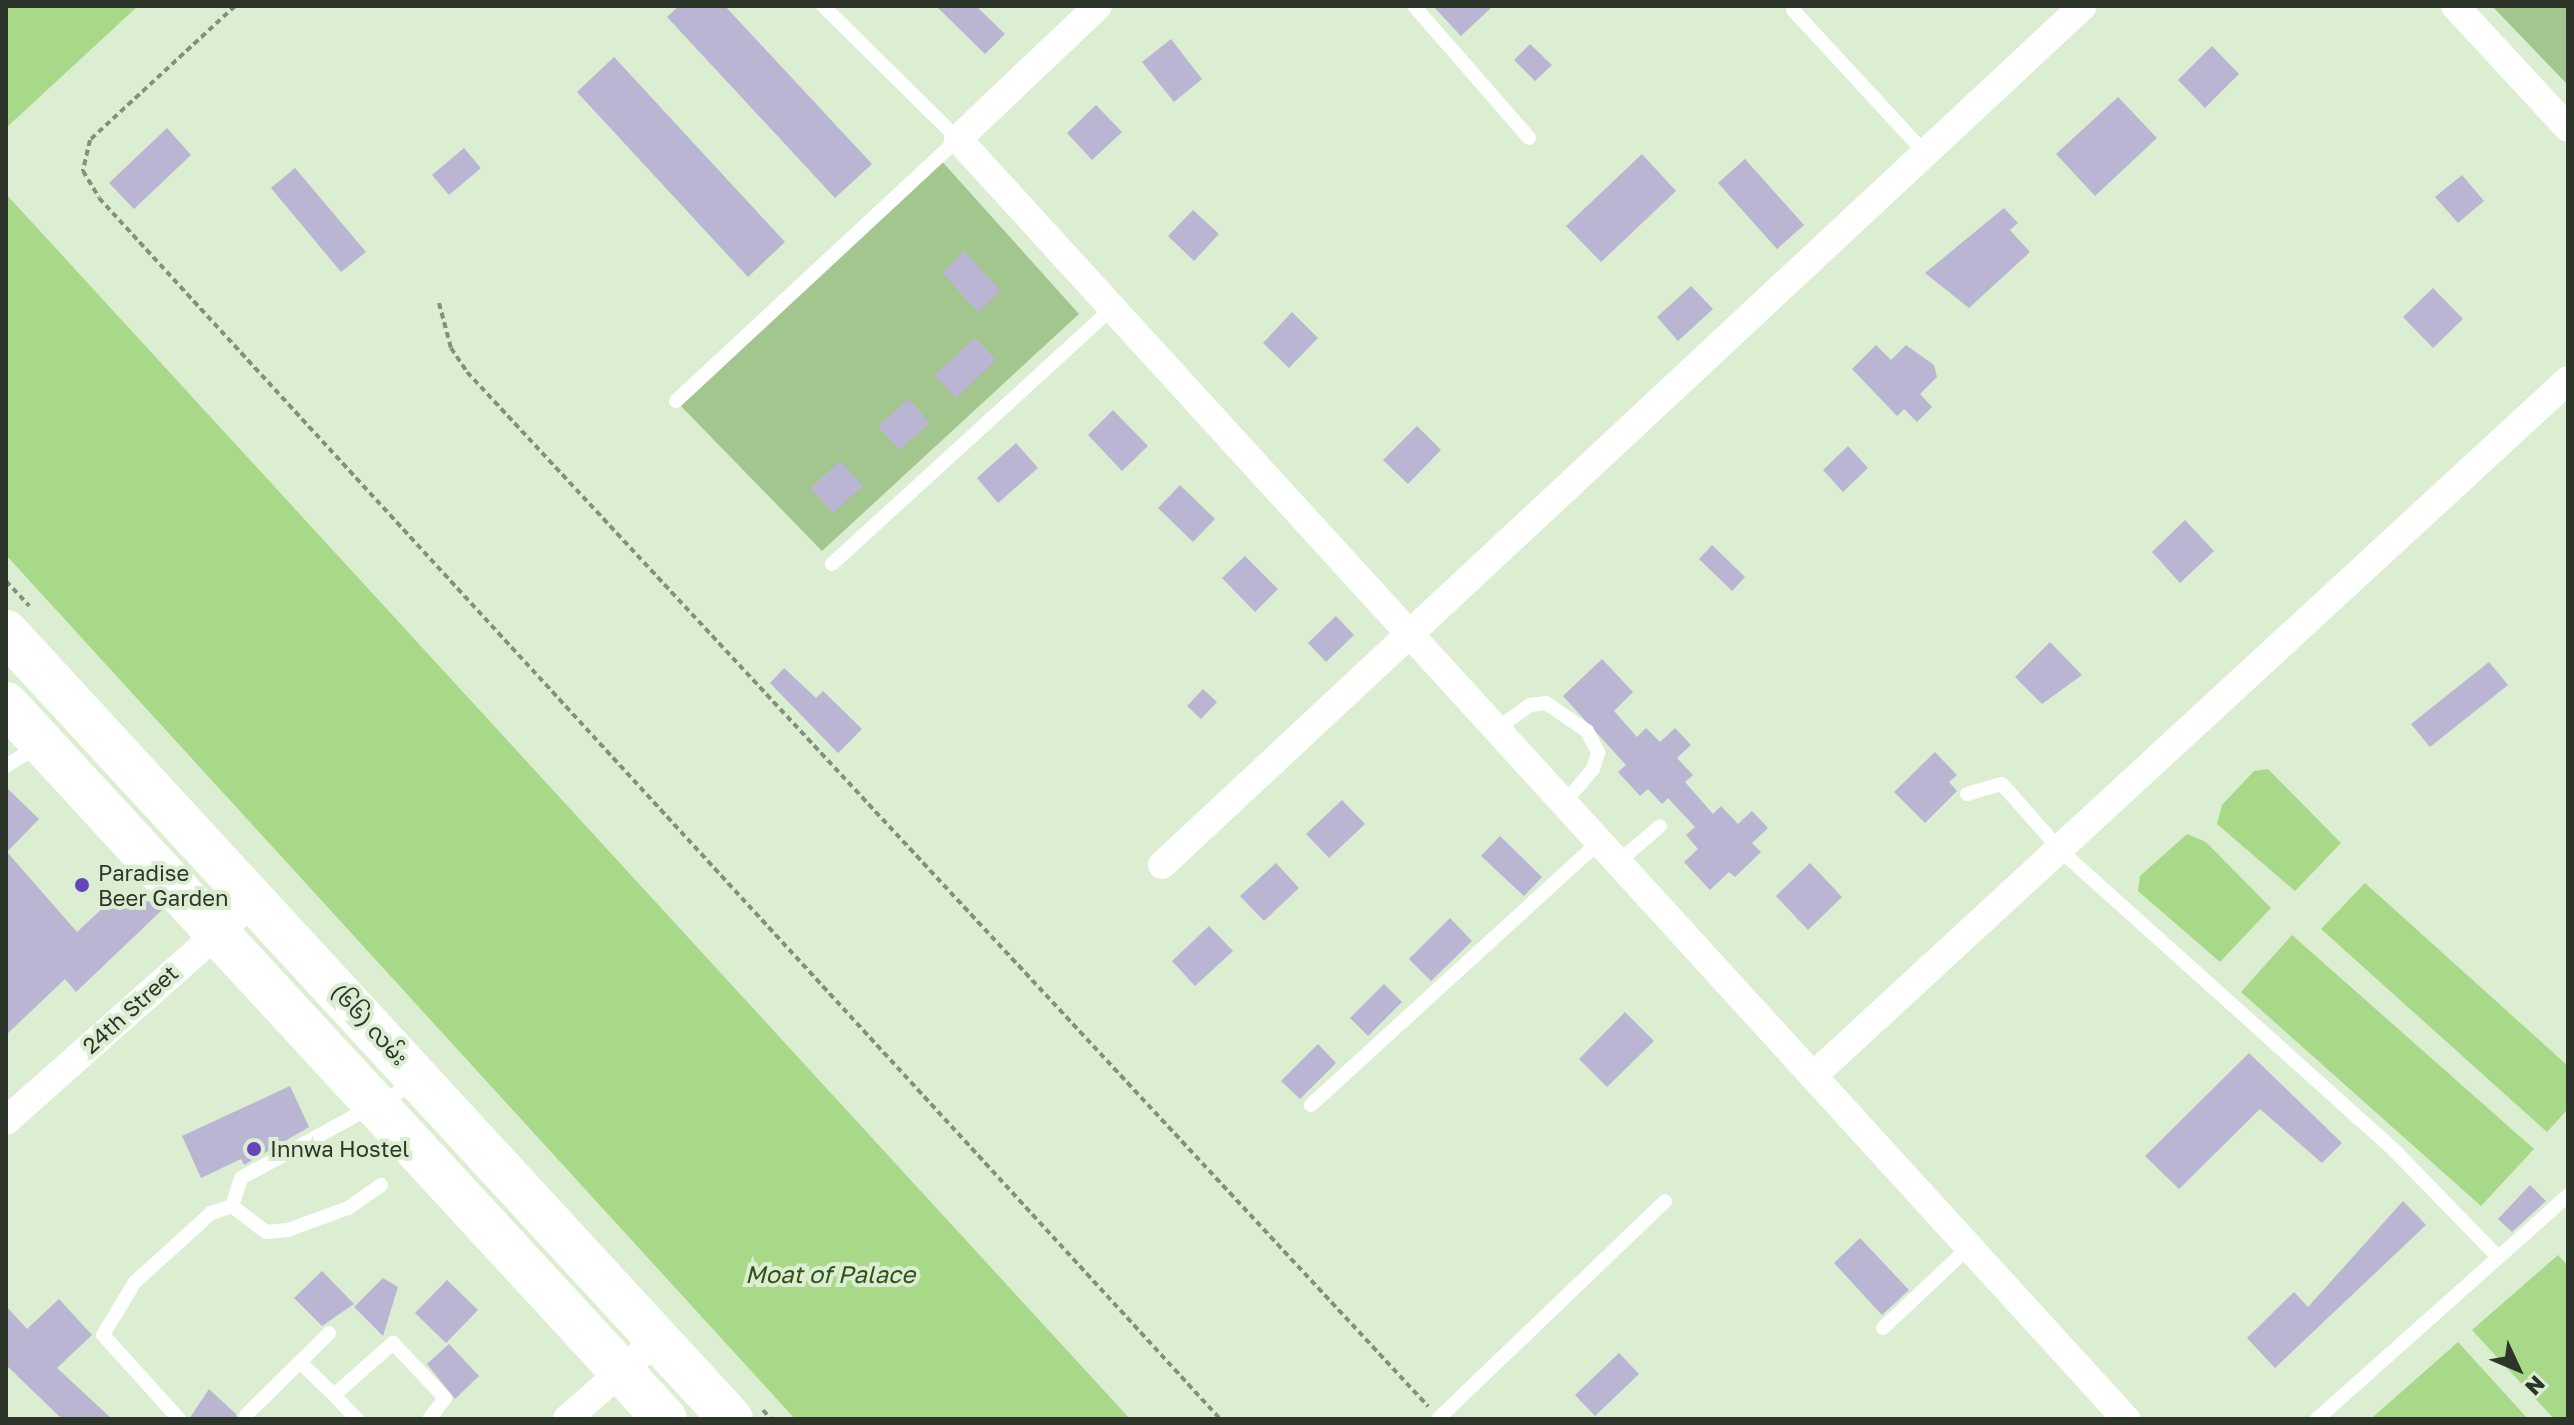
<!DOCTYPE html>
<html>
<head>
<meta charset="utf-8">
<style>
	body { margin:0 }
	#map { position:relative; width:2574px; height:1425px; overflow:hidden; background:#dceed2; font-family:"Golos Text","Noto Sans Myanmar",sans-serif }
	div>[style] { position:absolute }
	.green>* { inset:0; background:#a2c68d }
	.water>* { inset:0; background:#a7d988 }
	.building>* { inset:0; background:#b9b5d3 }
	.path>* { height:4px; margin-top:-2px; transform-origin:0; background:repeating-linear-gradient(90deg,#83907c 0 6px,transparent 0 10px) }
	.service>* { height:14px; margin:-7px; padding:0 7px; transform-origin:7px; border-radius:7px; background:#fff }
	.minor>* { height:28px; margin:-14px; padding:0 14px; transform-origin:14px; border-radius:14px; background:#fff }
	.primary>* { height:44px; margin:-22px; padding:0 22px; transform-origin:22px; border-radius:22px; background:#fff }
	.dots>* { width:22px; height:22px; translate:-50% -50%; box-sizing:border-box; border:4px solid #dceed2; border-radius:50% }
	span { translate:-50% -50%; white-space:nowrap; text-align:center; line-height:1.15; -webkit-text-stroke:8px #dceed2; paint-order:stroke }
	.poi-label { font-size:22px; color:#2d3429 }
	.left { translate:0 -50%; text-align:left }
	.street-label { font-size:22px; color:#2d3429 }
	.water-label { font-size:24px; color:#31511b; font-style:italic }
	.frame { position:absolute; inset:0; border:8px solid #2d3429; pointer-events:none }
	.north { position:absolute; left:2478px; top:1329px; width:80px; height:80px; -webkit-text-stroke:6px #dceed2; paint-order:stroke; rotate:134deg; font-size:22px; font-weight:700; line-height:32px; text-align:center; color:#2d3429 }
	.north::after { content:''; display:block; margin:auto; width:28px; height:36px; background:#2d3429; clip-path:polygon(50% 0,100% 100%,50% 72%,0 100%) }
</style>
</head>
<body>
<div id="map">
	<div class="green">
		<i style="clip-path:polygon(2492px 6px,2568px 6px,2568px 85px)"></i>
		<i style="clip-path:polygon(938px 157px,1079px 314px,822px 551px,676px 401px)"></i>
	</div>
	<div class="water">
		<i style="clip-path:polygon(6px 6px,138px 6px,6px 128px)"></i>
		<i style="clip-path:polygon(6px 194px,1130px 1419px,795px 1419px,6px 555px)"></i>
		<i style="clip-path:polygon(2268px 769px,2341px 843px,2295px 891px,2217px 824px,2222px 805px,2254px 771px)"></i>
		<i style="clip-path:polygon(2187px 834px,2206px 842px,2271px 908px,2220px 962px,2138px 891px,2140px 876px)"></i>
		<i style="clip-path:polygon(2365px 883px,2568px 1066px,2568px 1109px,2547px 1132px,2321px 929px)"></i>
		<i style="clip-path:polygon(2292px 935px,2534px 1149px,2481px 1206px,2241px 992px)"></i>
		<i style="clip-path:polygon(2558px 1255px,2568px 1266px,2568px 1419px,2554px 1419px,2472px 1330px)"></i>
		<i style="clip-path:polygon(2458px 1342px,2528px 1419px,2375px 1419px,2373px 1417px)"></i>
	</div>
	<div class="building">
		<i style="clip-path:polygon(679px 6px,725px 6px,872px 164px,835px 198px,667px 17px)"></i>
		<i style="clip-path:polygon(936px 6px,976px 6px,1005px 34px,985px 54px)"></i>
		<i style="clip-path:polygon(1433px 6px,1493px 6px,1461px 36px)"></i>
		<i style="clip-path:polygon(1171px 39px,1202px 79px,1174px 102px,1142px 62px)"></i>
		<i style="clip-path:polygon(1530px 44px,1552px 65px,1535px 81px,1514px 60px)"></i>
		<i style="clip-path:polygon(2212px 46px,2239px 74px,2205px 108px,2178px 80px)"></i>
		<i style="clip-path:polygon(614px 57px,785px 242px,748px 277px,577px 92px)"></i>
		<i style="clip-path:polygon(2118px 97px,2157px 138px,2095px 196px,2056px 154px)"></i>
		<i style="clip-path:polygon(1096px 105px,1122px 132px,1092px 160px,1067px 133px)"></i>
		<i style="clip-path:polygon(167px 128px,191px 155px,134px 209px,109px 183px)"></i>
		<i style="clip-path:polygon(464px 148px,481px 168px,449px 195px,432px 175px)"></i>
		<i style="clip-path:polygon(1642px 154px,1676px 191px,1601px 262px,1566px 226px)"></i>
		<i style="clip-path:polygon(1745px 159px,1804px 225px,1777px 249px,1718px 183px)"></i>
		<i style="clip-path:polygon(295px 168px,366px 252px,341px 272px,271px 188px)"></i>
		<i style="clip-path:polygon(2462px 175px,2484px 201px,2458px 223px,2435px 197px)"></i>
		<i style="clip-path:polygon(2004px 208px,2018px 223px,2010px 230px,2030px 252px,1969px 308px,1925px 273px)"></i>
		<i style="clip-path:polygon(1193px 210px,1219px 234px,1194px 261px,1168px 236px)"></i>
		<i style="clip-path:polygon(964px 251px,1001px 291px,978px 312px,942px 273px)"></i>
		<i style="clip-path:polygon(1691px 286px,1713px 309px,1678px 341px,1657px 317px)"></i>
		<i style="clip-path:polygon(2433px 288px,2463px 319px,2433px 348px,2403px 317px)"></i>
		<i style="clip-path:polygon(1292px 312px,1318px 338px,1289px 368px,1263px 343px)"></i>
		<i style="clip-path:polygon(975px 338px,996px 360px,956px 398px,934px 375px)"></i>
		<i style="clip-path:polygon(1876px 345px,1891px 360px,1906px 345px,1934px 365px,1937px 377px,1920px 394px,1932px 407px,1917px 422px,1904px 409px,1897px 416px,1852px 369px)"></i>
		<i style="clip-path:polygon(909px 399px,930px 423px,899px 450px,878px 426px)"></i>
		<i style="clip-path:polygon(1113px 410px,1148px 446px,1122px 471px,1088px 435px)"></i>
		<i style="clip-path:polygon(1417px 426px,1441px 450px,1408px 484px,1383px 460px)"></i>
		<i style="clip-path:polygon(1016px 443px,1038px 468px,998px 503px,977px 478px)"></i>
		<i style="clip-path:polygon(1848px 446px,1868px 468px,1843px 492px,1823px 470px)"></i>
		<i style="clip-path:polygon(840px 461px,863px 486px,833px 513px,810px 488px)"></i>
		<i style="clip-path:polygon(1180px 485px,1215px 519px,1193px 542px,1158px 508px)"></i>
		<i style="clip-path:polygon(2185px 520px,2214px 551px,2180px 583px,2152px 552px)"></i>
		<i style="clip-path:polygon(1712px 545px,1745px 577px,1732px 591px,1699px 559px)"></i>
		<i style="clip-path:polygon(1245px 556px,1278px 589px,1255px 612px,1222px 578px)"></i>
		<i style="clip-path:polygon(1336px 616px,1354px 635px,1326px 662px,1308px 643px)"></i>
		<i style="clip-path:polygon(2050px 642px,2082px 675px,2042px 704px,2015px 677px)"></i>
		<i style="clip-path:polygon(1602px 659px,1633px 692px,1614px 711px,1637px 737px,1646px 728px,1660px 742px,1675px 728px,1691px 745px,1677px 758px,1693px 775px,1685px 782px,1713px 814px,1721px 806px,1738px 824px,1752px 811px,1768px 828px,1752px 843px,1761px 852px,1735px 877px,1729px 872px,1710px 890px,1684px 862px,1698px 849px,1686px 835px,1695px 827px,1668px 798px,1662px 804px,1648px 789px,1640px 796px,1618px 772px,1626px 765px,1563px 696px)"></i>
		<i style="clip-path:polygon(2489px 662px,2508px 685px,2430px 747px,2411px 724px)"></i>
		<i style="clip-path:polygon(784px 668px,816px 698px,823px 691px,862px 729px,838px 753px,770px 683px)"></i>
		<i style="clip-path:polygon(1203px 689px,1217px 702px,1201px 719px,1187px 706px)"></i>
		<i style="clip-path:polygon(1935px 752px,1957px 775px,1949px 782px,1957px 791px,1925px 823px,1894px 792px)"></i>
		<i style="clip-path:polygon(6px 787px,39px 819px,7px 852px,77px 932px,120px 892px,133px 906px,146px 893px,162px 910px,76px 992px,65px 979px,6px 1035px)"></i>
		<i style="clip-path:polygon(1342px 800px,1365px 824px,1329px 858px,1306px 834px)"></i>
		<i style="clip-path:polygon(1500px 836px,1542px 877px,1524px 896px,1481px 856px)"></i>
		<i style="clip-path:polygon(1276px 863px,1299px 888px,1264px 921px,1240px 896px)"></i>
		<i style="clip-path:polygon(1810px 863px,1842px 897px,1808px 930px,1776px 896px)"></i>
		<i style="clip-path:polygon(1450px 918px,1472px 941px,1431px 981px,1409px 959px)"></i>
		<i style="clip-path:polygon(1209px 926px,1233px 951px,1195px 986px,1172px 961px)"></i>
		<i style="clip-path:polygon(1384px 984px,1402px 1002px,1368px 1036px,1350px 1018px)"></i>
		<i style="clip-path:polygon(1625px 1012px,1654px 1041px,1607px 1087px,1579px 1059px)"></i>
		<i style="clip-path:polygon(1318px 1044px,1336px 1063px,1300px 1099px,1281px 1081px)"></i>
		<i style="clip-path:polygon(2249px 1053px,2342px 1143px,2322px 1163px,2260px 1109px,2179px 1189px,2145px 1156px)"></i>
		<i style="clip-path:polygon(290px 1086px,309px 1127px,244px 1165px,241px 1159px,201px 1178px,182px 1136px)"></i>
		<i style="clip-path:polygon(2530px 1185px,2546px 1201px,2512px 1232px,2498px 1219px)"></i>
		<i style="clip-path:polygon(2403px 1201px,2426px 1225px,2275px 1368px,2247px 1338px,2294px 1292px,2308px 1307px)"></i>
		<i style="clip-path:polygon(1860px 1238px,1909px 1290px,1882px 1315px,1834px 1263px)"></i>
		<i style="clip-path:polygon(322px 1271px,354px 1304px,322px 1326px,294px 1298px)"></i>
		<i style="clip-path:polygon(383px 1278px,398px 1287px,383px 1336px,354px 1307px)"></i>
		<i style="clip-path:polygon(447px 1280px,478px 1310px,446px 1343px,415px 1313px)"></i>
		<i style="clip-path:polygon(59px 1299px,92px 1335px,57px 1368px,112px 1419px,62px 1419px,6px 1365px,6px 1306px,27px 1329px)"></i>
		<i style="clip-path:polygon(449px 1344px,479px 1376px,455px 1399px,427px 1364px)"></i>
		<i style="clip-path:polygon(1619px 1353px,1639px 1374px,1595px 1416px,1575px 1395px)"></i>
		<i style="clip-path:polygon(209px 1389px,236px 1414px,237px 1419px,189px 1419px)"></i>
	</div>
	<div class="path">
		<i style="left:235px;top:6px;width:197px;rotate:137.3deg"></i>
		<i style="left:90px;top:140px;width:32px;rotate:103deg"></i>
		<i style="left:83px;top:171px;width:31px;rotate:59deg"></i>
		<i style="left:99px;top:198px;width:1658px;rotate:47.44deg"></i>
		<i style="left:439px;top:303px;width:47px;rotate:75.1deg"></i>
		<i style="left:451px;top:348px;width:29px;rotate:56deg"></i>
		<i style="left:467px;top:372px;width:1412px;rotate:47.1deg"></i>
		<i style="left:6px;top:581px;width:34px;rotate:47deg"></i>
		<i style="left:763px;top:1410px;width:12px;rotate:48deg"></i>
	</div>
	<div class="service">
		<i style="left:1414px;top:6px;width:175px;rotate:48.9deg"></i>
		<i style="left:1793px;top:10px;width:193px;rotate:47.3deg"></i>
		<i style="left:676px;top:401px;width:385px;rotate:-42.9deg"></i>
		<i style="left:958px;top:139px;width:190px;rotate:-135.4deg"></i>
		<i style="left:832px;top:564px;width:379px;rotate:-42.4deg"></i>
		<i style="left:1496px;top:729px;width:42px;rotate:-35.2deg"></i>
		<i style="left:1530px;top:705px;width:16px;rotate:-7deg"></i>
		<i style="left:1546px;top:703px;width:50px;rotate:34.3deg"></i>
		<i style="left:1587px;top:731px;width:25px;rotate:63deg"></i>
		<i style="left:1598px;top:753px;width:17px;rotate:107deg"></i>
		<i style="left:1593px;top:769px;width:45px;rotate:130.5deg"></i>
		<i style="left:6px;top:766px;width:38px;rotate:-32deg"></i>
		<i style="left:1967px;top:794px;width:36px;rotate:-16deg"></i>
		<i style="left:2002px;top:784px;width:91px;rotate:48.6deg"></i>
		<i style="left:2062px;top:852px;width:448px;rotate:41.9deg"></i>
		<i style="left:2395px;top:1151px;width:148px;rotate:45.8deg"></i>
		<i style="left:1618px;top:862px;width:55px;rotate:-40.6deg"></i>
		<i style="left:1311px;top:1105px;width:390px;rotate:-42.4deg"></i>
		<i style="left:381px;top:1185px;width:40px;rotate:145.1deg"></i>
		<i style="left:348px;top:1208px;width:64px;rotate:159.9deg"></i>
		<i style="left:288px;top:1230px;width:22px;rotate:175deg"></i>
		<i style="left:266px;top:1232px;width:43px;rotate:-142.6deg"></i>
		<i style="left:232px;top:1206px;width:29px;rotate:-72deg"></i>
		<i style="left:241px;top:1178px;width:198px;rotate:-28.6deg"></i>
		<i style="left:1883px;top:1328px;width:118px;rotate:-43.3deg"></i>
		<i style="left:300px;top:1362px;width:41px;rotate:-45deg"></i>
		<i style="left:246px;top:1415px;width:76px;rotate:-44.5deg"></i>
		<i style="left:300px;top:1362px;width:47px;rotate:44.1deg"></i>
		<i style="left:1439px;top:1418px;width:313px;rotate:-43.8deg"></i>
		<i style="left:179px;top:1419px;width:113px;rotate:-132.1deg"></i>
		<i style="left:103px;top:1335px;width:62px;rotate:-58.9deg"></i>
		<i style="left:135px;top:1282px;width:103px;rotate:-42.2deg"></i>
		<i style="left:211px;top:1213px;width:22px;rotate:-18deg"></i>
		<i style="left:357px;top:1419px;width:33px;rotate:-134deg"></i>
		<i style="left:334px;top:1395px;width:79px;rotate:-41.4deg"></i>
		<i style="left:393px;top:1343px;width:76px;rotate:46.6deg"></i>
		<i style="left:445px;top:1398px;width:26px;rotate:127deg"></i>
		<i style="left:2317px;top:1419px;width:336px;rotate:-41.7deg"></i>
	</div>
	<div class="minor">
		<i style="left:1098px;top:6px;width:193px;rotate:136.5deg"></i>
		<i style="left:958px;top:139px;width:1733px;rotate:47.62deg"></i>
		<i style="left:2455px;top:6px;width:166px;rotate:47.2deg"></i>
		<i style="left:1162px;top:865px;width:1259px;rotate:-43.01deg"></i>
		<i style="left:1813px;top:1076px;width:1027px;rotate:-42.67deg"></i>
		<i style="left:6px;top:1121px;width:334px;rotate:-41.6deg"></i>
		<i style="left:567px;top:1419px;width:120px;rotate:-41.3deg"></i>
	</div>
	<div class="primary">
		<i style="left:6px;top:632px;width:1070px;rotate:47.35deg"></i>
		<i style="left:6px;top:704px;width:972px;rotate:47.33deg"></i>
	</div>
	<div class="dots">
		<i style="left:82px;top:885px;background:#6644bc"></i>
		<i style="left:254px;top:1149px;background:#6644bc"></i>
	</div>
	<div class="poi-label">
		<span class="left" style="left:98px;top:885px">Paradise<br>Beer Garden</span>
		<span class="left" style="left:270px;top:1149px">Innwa Hostel</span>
	</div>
	<div class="street-label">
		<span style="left:130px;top:1009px;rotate:-42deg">24th Street</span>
		<span style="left:370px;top:1024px;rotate:48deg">(၆၆) လမ်း</span>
	</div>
	<div class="water-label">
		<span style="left:830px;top:1274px">Moat of Palace</span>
	</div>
	<div class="frame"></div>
	<div class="north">N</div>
</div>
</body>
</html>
